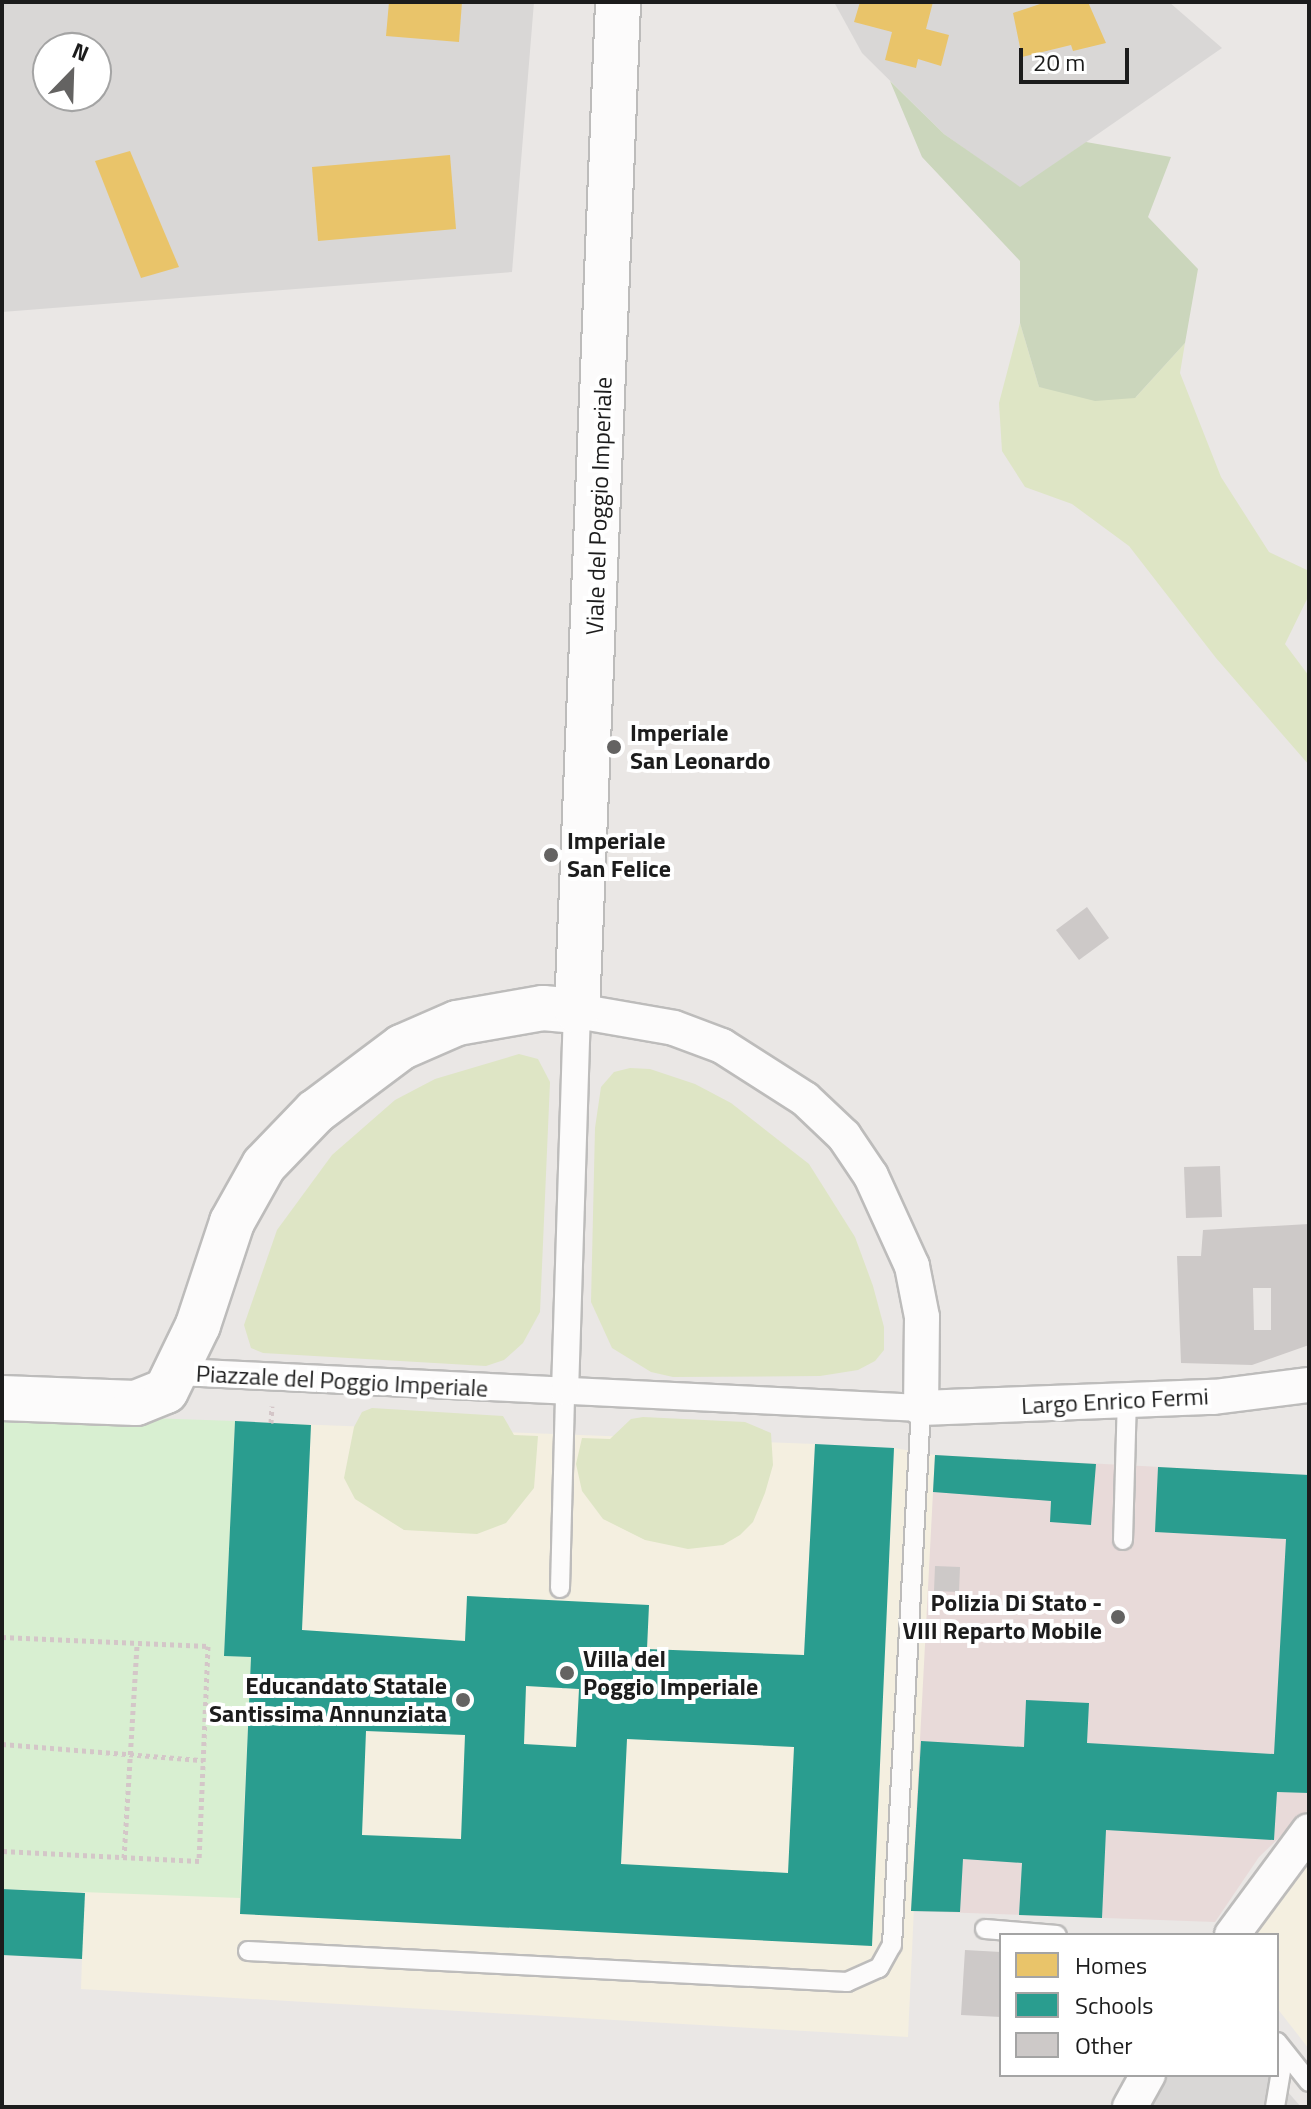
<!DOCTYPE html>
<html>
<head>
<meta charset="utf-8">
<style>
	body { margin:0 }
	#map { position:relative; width:1311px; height:2109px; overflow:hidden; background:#eae7e5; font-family:"Titillium Web",sans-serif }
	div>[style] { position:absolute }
	.residential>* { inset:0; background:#d9d7d6 }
	.education>* { inset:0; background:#f4efe0 }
	.military>* { inset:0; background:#e8dad9 }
	.grass>* { inset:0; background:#dee5c5 }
	.forest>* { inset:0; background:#cbd6bc }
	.park>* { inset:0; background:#d8efd1 }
	.homes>* { inset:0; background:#e9c46a }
	.schools>* { inset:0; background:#2a9d8f }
	.building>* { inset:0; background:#cdc9c8 }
	.path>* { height:5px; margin-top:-2.5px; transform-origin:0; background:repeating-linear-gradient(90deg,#d4c6c8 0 4px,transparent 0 8px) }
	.roads { filter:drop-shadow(2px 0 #bdbcbb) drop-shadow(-2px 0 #bdbcbb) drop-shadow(0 2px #bdbcbb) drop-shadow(0 -2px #bdbcbb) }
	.service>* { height:18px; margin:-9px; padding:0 9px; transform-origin:9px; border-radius:9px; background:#fcfbfb }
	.pedestrian>* { height:26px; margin:-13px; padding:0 13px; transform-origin:13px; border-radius:13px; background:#fcfbfb }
	.minor>* { height:34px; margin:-17px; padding:0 17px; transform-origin:17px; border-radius:17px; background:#fcfbfb }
	.tertiary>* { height:44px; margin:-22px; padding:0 22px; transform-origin:22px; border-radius:22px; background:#fcfbfb }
	.dots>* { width:22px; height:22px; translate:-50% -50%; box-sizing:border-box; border:4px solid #fff; border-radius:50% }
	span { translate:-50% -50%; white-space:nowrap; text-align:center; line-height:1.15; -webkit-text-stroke:8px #fff; paint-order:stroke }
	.street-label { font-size:24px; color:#1c1c1c }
	.poi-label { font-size:24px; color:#1c1c1c; font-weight:700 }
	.left { translate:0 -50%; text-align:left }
	.right { translate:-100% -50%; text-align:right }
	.frame { position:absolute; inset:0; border:4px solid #1c1c1c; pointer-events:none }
	.legend { position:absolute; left:999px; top:1933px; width:280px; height:144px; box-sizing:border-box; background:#fff; border:2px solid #a4a4a4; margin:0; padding:10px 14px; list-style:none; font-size:24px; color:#1c1c1c }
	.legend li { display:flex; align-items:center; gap:16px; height:40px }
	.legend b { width:40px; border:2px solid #a4a4a4 }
	.north { position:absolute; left:32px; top:32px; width:80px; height:80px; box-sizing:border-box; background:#fff; border:2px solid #a4a4a4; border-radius:50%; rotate:23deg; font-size:22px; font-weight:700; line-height:32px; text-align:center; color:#1c1c1c }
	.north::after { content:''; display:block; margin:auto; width:28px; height:36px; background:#646362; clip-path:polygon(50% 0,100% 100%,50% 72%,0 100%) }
	.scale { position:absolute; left:1019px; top:48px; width:110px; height:36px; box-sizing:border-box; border:4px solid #1c1c1c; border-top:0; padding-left:10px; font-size:24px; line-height:28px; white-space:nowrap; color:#1c1c1c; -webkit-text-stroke:6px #fff; paint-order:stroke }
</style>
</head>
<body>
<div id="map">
	<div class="residential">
		<i style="clip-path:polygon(evenodd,2px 2px,534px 2px,512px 272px,2px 312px,2px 2px,48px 48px,96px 48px,96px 96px,48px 96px,48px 48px)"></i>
		<i style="clip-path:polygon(834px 2px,1169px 2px,1222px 48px,1020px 188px,944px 134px,862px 53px)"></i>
		<i style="clip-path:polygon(1132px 2075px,1273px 2075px,1301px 2107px,1114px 2107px)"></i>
	</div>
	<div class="education">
		<i style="clip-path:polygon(2px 1413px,815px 1444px,804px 1654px,884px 1658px,894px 1448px,935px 1455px,908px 2037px,81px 1989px,82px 1959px,2px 1955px)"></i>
		<i style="clip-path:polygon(1309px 1859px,1309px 2049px,1277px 2008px,1277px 1935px,1248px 1935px)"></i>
	</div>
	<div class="military">
		<i style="clip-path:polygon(935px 1455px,1309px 1475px,1309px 1809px,1259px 1857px,1215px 1922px,911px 1911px)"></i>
	</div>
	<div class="grass">
		<i style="clip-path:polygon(1020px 323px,1039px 387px,1136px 397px,1185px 343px,1180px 373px,1221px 477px,1269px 552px,1309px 571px,1309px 595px,1285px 644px,1309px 676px,1309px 765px,1216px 658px,1129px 546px,1072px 504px,1025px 487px,1002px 451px,999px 403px)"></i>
		<i style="clip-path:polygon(519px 1054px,538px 1059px,550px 1082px,540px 1312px,523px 1343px,504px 1360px,486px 1366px,263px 1353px,251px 1348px,244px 1325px,277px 1230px,332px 1155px,395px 1100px,435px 1079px)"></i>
		<i style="clip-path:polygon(630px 1068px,650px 1069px,695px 1084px,731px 1103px,809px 1164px,855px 1237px,873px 1286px,884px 1327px,884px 1350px,875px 1361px,858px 1370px,820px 1376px,673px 1377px,651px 1372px,612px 1348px,591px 1302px,595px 1128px,601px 1087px,614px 1072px)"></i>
		<i style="clip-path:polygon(372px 1408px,503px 1416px,514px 1435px,538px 1436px,534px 1488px,506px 1523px,477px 1534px,404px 1530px,355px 1499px,344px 1478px,354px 1427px,362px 1412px)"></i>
		<i style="clip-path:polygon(643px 1417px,745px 1422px,771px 1433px,773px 1465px,765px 1493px,753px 1522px,740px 1535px,723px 1545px,688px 1549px,645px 1540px,603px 1519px,582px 1491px,576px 1464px,582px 1438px,610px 1439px,631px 1419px)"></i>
	</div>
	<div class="forest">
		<i style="clip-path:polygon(890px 81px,944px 134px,1020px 187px,1086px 142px,1171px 157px,1148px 217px,1198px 269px,1185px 343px,1135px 398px,1095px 401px,1039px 387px,1020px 323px,1020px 261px,922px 157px)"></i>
	</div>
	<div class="park">
		<i style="clip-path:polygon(2px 1413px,235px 1421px,224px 1656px,251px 1657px,240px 1898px,2px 1889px)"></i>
	</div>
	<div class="homes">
		<i style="clip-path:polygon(389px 2px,462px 2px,459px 42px,386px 36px)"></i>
		<i style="clip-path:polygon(860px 2px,933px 2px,926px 29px,949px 35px,941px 66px,918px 59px,916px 68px,885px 60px,892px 32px,854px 22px)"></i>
		<i style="clip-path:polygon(1046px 2px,1088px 2px,1106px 43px,1073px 51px,1071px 45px,1022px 57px,1013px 13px)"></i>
		<i style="clip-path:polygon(130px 151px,179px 267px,141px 278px,95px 161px)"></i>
		<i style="clip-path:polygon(450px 155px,456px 229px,318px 241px,312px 167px)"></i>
	</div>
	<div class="schools">
		<i style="clip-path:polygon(evenodd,235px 1421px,311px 1425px,302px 1630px,465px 1641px,467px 1596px,649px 1605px,647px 1649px,804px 1655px,815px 1444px,894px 1448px,872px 1946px,240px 1914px,251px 1657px,224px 1656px,235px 1421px,526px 1686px,579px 1689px,576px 1747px,524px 1744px,526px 1686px,235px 1421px,366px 1731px,465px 1735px,461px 1839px,362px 1835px,366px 1731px,235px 1421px,627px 1739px,794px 1747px,788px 1873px,621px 1864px,627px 1739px)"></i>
		<i style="clip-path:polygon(935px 1455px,1096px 1464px,1091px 1525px,1050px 1522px,1051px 1501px,933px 1492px)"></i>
		<i style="clip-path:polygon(1158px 1467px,1309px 1475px,1309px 1793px,1277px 1792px,1274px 1840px,1106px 1830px,1102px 1918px,1019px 1915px,1022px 1863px,963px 1859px,960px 1912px,911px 1911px,921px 1741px,1024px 1747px,1026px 1700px,1089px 1703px,1087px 1743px,1274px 1754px,1286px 1539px,1155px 1532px)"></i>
		<i style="clip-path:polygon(2px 1889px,85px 1893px,82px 1959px,2px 1955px)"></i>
	</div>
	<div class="building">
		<i style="clip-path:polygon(1087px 907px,1109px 938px,1079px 960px,1056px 930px)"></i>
		<i style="clip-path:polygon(1220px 1166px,1222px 1217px,1186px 1218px,1184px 1167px)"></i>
		<i style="clip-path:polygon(evenodd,1309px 1224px,1309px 1345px,1252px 1365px,1181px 1363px,1177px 1256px,1201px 1256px,1203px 1230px,1309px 1224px,1253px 1288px,1271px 1288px,1271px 1330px,1254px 1330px,1253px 1288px)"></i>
		<i style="clip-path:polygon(935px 1566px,960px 1567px,959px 1592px,934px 1591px)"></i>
		<i style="clip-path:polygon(965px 1950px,1001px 1952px,1001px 2017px,961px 2015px)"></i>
	</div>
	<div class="path">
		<i style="left:271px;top:1423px;width:17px;rotate:-87deg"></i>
		<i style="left:2px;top:1637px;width:206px;rotate:2.5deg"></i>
		<i style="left:208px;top:1646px;width:215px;rotate:92.4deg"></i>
		<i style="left:199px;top:1861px;width:197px;rotate:-177.1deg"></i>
		<i style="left:2px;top:1744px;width:202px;rotate:4.6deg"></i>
		<i style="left:124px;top:1858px;width:215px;rotate:-86.5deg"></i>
	</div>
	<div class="roads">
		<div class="service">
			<i style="left:1123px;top:1540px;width:140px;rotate:-88.4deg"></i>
			<i style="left:560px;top:1588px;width:196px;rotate:-88.5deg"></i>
			<i style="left:985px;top:1929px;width:72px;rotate:4.8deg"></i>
			<i style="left:248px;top:1951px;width:600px;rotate:2.96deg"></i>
			<i style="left:847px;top:1982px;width:35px;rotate:-24deg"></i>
			<i style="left:879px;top:1968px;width:26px;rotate:-61deg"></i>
			<i style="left:892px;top:1945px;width:538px;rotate:-86.91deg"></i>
			<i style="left:1277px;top:2042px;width:51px;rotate:51.3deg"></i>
			<i style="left:1275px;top:2107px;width:55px;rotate:-80.5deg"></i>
		</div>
		<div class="pedestrian">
			<i style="left:180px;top:1372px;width:742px;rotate:2.78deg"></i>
			<i style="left:565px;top:1392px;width:381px;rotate:-88.2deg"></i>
		</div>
		<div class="minor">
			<i style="left:577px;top:1011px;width:98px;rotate:9.9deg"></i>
			<i style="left:674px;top:1028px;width:51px;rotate:20.6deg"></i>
			<i style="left:722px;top:1046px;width:98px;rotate:32.6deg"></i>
			<i style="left:805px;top:1099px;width:54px;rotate:43.5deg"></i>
			<i style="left:844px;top:1136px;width:48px;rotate:56deg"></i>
			<i style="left:871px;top:1176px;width:99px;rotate:65.5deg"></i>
			<i style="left:912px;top:1266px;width:52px;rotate:78.9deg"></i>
			<i style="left:922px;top:1317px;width:91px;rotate:90.6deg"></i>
			<i style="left:921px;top:1408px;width:293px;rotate:-2.2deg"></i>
			<i style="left:1214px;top:1397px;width:96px;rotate:-7.2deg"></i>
			<i style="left:1232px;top:1935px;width:129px;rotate:-53.5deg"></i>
			<i style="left:1130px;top:2107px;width:37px;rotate:-61deg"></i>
		</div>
		<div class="tertiary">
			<i style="left:2px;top:1398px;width:134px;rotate:2.1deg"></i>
			<i style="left:136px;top:1403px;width:32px;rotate:-22deg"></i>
			<i style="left:166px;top:1391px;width:73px;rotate:-64.1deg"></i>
			<i style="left:198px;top:1325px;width:108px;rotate:-71.7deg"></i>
			<i style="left:232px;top:1222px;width:65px;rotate:-60.7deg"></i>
			<i style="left:264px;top:1165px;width:74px;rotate:-46.1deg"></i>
			<i style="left:315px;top:1112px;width:109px;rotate:-36.8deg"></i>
			<i style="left:402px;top:1047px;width:60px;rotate:-23.6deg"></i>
			<i style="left:457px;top:1023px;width:87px;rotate:-9.9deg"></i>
			<i style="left:543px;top:1008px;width:34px;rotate:5deg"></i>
			<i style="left:577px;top:1011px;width:1010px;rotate:-87.67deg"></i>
		</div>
	</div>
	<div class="dots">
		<i style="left:614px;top:747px;background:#646362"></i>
		<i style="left:551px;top:855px;background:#646362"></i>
		<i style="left:1118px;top:1617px;background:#646362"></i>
		<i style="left:567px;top:1673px;background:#646362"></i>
		<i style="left:463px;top:1700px;background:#646362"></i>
	</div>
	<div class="street-label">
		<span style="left:599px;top:506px;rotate:-88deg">Viale del Poggio Imperiale</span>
		<span style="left:342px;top:1381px;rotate:3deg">Piazzale del Poggio Imperiale</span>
		<span style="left:1115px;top:1401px;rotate:-3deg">Largo Enrico Fermi</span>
	</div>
	<div class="poi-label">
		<span class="left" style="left:630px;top:747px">Imperiale<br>San Leonardo</span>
		<span class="left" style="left:567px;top:855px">Imperiale<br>San Felice</span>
		<span class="right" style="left:1102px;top:1617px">Polizia Di Stato -<br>VIII Reparto Mobile</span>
		<span class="left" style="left:583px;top:1673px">Villa del<br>Poggio Imperiale</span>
		<span class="right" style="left:447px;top:1700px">Educandato Statale<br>Santissima Annunziata</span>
	</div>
	<div class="frame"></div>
	<ul class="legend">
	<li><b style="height:22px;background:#e9c46a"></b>Homes</li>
	<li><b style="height:22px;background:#2a9d8f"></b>Schools</li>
	<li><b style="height:22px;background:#cdc9c8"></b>Other</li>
	</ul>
	<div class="north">N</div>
	<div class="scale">20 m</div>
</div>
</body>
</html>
